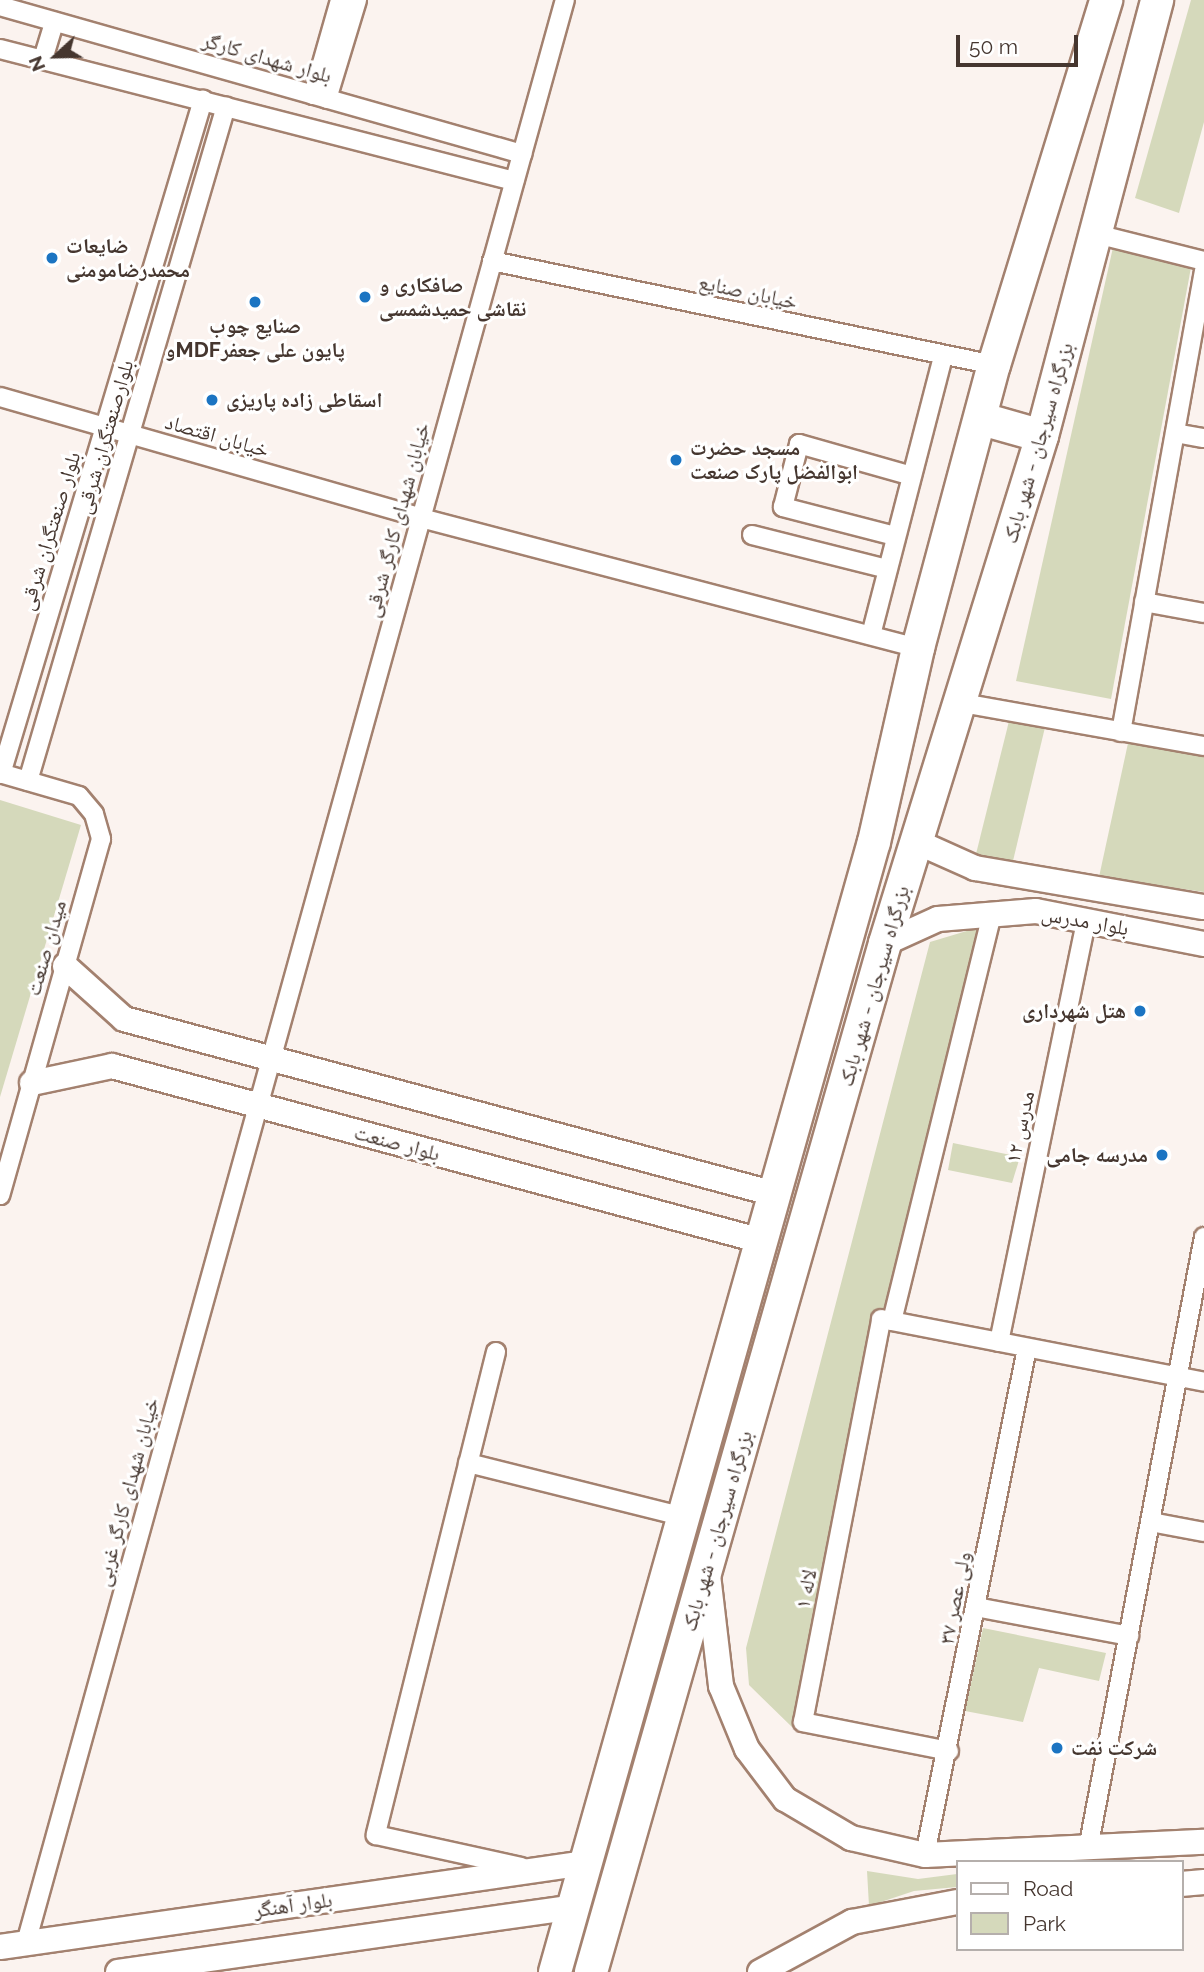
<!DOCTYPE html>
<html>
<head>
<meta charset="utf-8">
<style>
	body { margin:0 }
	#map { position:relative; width:1204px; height:1972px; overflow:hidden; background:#fbf3ef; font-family:Raleway,"Noto Naskh Arabic",sans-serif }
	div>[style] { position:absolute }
	.green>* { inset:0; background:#d5d9bb }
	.roads { filter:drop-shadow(2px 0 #a3816f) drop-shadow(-2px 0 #a3816f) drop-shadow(0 2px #a3816f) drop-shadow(0 -2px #a3816f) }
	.street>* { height:18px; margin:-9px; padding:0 9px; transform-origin:9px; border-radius:9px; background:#fff }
	.secondary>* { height:24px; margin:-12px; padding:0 12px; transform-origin:12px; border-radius:12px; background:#fff }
	.highway>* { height:32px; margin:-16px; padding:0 16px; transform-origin:16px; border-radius:16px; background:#fff }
	.dots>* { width:19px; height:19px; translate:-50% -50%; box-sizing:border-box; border:4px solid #fff; border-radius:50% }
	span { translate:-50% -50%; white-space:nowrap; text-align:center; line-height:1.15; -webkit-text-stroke:6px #fff; paint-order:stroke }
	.street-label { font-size:21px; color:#45362f }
	.poi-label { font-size:21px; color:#45362f; font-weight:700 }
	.left { translate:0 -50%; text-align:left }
	.right { translate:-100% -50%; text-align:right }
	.legend { position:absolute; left:956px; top:1860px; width:228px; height:91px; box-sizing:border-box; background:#fff; border:2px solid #b5afac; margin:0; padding:9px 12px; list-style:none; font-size:21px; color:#45362f }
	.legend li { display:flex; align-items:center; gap:14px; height:35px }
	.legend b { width:35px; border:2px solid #b5afac }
	.north { position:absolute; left:21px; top:21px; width:70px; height:70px; -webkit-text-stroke:5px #fff; paint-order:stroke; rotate:248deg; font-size:19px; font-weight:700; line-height:28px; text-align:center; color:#45362f }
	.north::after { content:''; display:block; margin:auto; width:24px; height:32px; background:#45362f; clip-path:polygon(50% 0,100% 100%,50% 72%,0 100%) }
	.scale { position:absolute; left:956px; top:35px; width:122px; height:32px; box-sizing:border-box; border:4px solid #45362f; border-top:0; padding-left:9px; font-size:21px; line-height:24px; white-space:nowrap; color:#45362f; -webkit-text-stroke:5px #fff; paint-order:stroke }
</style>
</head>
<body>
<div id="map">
	<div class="green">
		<i style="clip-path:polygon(1191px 0,1204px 0,1204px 122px,1179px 213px,1135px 198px)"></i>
		<i style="clip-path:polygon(1114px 243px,1192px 262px,1111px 699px,1016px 681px)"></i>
		<i style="clip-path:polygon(1012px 709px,1047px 719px,1012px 865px,976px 854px)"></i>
		<i style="clip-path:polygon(1130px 734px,1204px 745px,1204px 892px,1099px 877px)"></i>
		<i style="clip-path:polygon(0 800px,81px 825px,0 1097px)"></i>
		<i style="clip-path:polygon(980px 927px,892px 1297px,793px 1728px,749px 1685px,746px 1648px,930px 942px)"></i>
		<i style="clip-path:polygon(953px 1143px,1020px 1157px,1012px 1183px,948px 1170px)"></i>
		<i style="clip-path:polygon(983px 1628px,1106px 1653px,1099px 1681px,1039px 1668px,1023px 1722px,965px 1711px)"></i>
		<i style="clip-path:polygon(867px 1871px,918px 1879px,957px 1874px,957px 1887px,914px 1891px,869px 1906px)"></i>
	</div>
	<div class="roads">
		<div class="street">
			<i style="left:0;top:6px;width:543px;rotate:15.83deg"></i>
			<i style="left:0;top:49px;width:531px;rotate:14.4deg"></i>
			<i style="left:43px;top:59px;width:39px;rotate:-73deg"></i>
			<i style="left:313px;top:95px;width:99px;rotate:-74.1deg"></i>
			<i style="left:327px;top:99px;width:103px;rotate:-73.1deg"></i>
			<i style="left:1096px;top:234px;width:111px;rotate:14deg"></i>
			<i style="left:492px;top:261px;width:513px;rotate:11.7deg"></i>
			<i style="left:0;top:397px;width:438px;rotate:16deg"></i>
			<i style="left:421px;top:518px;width:514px;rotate:14.66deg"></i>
			<i style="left:1175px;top:433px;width:29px;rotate:10deg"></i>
			<i style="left:752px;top:535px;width:139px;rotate:14.1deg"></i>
			<i style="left:895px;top:536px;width:116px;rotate:-165.5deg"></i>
			<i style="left:783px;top:507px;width:65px;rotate:-75.7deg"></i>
			<i style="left:799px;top:444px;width:117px;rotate:15.8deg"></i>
			<i style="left:1144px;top:602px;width:61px;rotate:10.4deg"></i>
			<i style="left:871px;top:635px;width:287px;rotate:-75.5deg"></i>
			<i style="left:962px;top:703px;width:246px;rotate:10.1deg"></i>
			<i style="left:1121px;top:732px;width:469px;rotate:-79.8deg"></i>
			<i style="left:0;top:773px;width:82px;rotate:16.2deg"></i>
			<i style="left:79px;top:796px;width:23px;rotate:50deg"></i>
			<i style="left:94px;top:814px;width:26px;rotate:74deg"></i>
			<i style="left:101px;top:839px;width:370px;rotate:105.8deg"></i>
			<i style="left:1px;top:774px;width:704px;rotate:-73.32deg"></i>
			<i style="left:28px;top:781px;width:703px;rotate:-73.65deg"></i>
			<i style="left:892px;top:1321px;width:418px;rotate:-76.2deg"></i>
			<i style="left:999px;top:1342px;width:430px;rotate:-78.3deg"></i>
			<i style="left:496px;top:1352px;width:498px;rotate:104deg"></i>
			<i style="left:376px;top:1835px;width:149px;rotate:12.4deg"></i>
			<i style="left:468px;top:1463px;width:223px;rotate:14deg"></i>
			<i style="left:1151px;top:1522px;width:54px;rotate:10.7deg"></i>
			<i style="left:976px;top:1607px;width:156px;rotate:10.7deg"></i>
			<i style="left:949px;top:1751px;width:149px;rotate:-168.8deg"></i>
			<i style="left:803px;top:1722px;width:410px;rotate:-79deg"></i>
			<i style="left:881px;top:1319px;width:329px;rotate:11deg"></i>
			<i style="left:1088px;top:1849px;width:623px;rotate:-79.27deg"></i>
			<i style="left:925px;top:1855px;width:517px;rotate:-78.62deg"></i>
			<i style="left:26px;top:1943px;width:2016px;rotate:-74.5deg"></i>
		</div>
		<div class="secondary">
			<i style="left:917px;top:842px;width:64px;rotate:24.1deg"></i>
			<i style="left:975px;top:868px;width:232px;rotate:9.7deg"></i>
			<i style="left:885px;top:943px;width:58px;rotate:-24.4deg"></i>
			<i style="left:938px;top:919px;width:98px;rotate:-4.7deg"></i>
			<i style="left:1036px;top:911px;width:171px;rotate:11.1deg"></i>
			<i style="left:65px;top:966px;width:79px;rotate:41.9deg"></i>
			<i style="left:124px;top:1019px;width:674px;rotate:15.05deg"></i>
			<i style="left:32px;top:1083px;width:82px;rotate:-12deg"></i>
			<i style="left:112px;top:1066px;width:673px;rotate:15.07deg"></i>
			<i style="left:708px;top:1575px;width:112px;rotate:83.3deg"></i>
			<i style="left:721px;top:1686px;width:68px;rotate:67.6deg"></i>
			<i style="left:747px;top:1749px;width:63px;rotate:52.8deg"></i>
			<i style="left:785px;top:1799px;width:77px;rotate:30.6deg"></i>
			<i style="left:851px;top:1838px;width:76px;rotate:12.9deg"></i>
			<i style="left:925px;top:1855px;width:279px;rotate:-2.7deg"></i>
			<i style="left:1181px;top:1884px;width:23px;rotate:-5deg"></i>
			<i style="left:0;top:1947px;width:592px;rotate:-8.16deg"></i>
			<i style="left:118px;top:1972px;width:461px;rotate:-8.1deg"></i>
			<i style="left:760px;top:1972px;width:105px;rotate:-28.5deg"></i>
			<i style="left:852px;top:1922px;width:107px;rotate:-10.8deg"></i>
		</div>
		<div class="highway">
			<i style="left:982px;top:419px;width:62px;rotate:15.8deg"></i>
			<i style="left:555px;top:1972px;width:1174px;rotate:-74.24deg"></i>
			<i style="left:874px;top:842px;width:199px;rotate:-77.2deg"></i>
			<i style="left:918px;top:648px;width:293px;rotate:-75deg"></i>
			<i style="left:994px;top:365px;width:382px;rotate:-72.9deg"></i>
			<i style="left:591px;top:1972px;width:1070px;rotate:-74.05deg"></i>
			<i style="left:885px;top:943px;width:531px;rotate:-72.79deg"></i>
			<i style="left:1042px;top:436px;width:451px;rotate:-75.2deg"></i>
		</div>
	</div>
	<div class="dots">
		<i style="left:52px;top:258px;background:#1b74c2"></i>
		<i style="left:365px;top:297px;background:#1b74c2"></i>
		<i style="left:255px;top:302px;background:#1b74c2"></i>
		<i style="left:212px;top:400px;background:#1b74c2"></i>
		<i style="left:676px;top:460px;background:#1b74c2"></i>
		<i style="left:1140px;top:1011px;background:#1b74c2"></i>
		<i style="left:1162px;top:1155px;background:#1b74c2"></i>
		<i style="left:1057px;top:1748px;background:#1b74c2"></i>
	</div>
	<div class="street-label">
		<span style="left:267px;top:58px;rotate:16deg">بلوار شهدای کارگر</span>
		<span style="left:748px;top:292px;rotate:12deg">خیابان صنایع</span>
		<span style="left:217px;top:436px;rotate:16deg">خیابان اقتصاد</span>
		<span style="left:105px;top:437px;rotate:-74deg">بلوارصنعتگران شرقی</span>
		<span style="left:1038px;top:443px;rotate:-74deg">بزرگراه سیرجان - شهر بابک</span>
		<span style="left:397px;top:520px;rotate:-75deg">خیابان شهدای کارگر شرقی</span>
		<span style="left:50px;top:531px;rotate:-73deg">بلوار صنعتگران شرقی</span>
		<span style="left:1085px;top:921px;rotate:10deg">بلوار مدرس</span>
		<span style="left:46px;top:948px;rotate:-74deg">میدان صنعت</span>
		<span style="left:874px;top:986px;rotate:-74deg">بزرگراه سیرجان - شهر بابک</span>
		<span style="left:1020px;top:1127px;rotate:-78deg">مدرس ۱۲</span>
		<span style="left:397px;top:1143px;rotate:15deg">بلوار صنعت</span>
		<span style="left:127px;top:1492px;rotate:-75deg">خیابان شهدای کارگر غربی</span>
		<span style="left:717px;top:1531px;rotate:-74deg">بزرگراه سیرجان - شهر بابک</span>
		<span style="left:806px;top:1589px;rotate:-79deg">لاله ۱</span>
		<span style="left:955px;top:1598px;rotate:-79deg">ولی عصر ۳۷</span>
		<span style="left:293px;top:1905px;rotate:-8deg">بلوار آهنگر</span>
	</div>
	<div class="poi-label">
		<span class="left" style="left:66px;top:258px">ضایعات<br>محمدرضامومنی</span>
		<span class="left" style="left:379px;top:297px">صافکاری و<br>نقاشی حمیدشمسی</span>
		<span style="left:255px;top:338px">صنایع چوب<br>وMDFپایون علی جعفر</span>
		<span class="left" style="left:226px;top:400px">اسقاطی زاده پاریزی</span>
		<span class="left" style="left:690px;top:460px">مسجد حضرت<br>ابوالفضل پارک صنعت</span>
		<span class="right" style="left:1126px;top:1011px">هتل شهرداری</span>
		<span class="right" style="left:1148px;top:1155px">مدرسه جامی</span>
		<span class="left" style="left:1071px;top:1748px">شرکت نفت</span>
	</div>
	<ul class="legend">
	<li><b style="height:9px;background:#fff"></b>Road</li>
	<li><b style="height:19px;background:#d5d9bb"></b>Park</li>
	</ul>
	<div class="north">N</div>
	<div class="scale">50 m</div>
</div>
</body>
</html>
